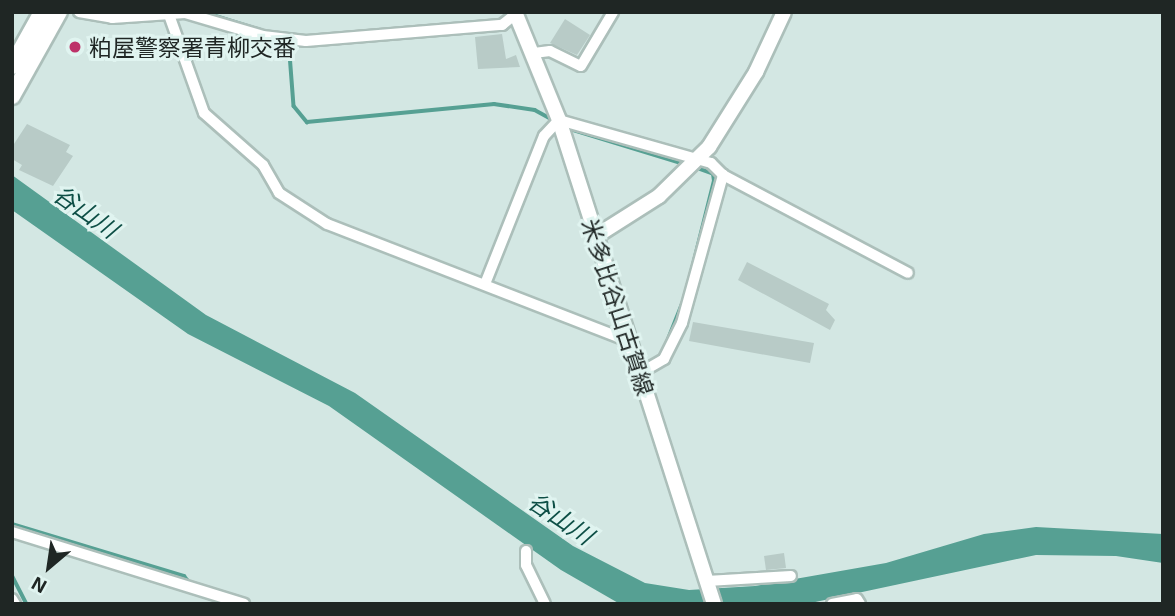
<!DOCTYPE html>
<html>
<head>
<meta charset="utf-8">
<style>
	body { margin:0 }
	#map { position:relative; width:1175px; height:616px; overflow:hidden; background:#d3e7e3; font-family:"Exo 2","Noto Sans JP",sans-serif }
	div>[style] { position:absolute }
	.water>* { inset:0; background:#56a093 }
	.stream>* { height:3.5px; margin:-1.75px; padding:0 1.75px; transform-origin:1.75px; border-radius:1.75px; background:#56a093 }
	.building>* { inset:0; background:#b8cbc7 }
	.roads { filter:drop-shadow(2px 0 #acbfba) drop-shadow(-2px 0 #acbfba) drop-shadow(0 2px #acbfba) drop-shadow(0 -2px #acbfba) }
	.street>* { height:10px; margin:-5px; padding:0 5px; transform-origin:5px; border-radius:5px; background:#fff }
	.secondary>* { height:14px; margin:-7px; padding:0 7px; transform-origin:7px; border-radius:7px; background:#fff }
	.primary>* { height:16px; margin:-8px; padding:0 8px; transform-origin:8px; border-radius:8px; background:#fff }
	.dots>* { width:19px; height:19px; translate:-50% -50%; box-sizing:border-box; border:4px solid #e0f4f0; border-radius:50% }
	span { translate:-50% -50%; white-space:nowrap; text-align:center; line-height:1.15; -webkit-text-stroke:6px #e0f4f0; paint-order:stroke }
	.poi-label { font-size:23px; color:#1f2624 }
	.left { translate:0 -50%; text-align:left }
	.street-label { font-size:23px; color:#1f2624 }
	.water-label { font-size:24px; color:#0e4f46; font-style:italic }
	.frame { position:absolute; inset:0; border:14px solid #1f2624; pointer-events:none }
	.north { position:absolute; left:14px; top:532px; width:70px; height:70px; -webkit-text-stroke:5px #e0f4f0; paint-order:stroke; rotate:209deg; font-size:19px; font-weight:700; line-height:28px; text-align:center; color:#1f2624 }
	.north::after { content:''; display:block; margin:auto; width:24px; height:32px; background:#1f2624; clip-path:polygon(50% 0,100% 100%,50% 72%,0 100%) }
</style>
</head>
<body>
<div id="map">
	<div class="water">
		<i style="clip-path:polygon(12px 175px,206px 315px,355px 393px,573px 546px,645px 583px,689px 590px,755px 586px,886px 563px,984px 534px,1036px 527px,1163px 534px,1163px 563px,1116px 556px,1036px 555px,806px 604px,620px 604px,561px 570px,329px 406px,188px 334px,12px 210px)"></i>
	</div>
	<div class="stream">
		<i style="left:203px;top:12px;width:61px;rotate:17.2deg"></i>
		<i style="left:279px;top:41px;width:17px;rotate:50deg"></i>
		<i style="left:290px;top:54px;width:52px;rotate:85.6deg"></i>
		<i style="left:294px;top:106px;width:21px;rotate:51deg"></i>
		<i style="left:307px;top:122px;width:188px;rotate:-5.5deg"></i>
		<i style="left:494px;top:104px;width:41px;rotate:8.3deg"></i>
		<i style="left:535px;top:110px;width:23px;rotate:29deg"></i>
		<i style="left:567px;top:128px;width:126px;rotate:17.1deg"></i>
		<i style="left:691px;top:273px;width:95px;rotate:-76deg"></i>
		<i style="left:714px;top:181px;width:7px;rotate:-98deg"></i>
		<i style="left:713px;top:174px;width:20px;rotate:-160deg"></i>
		<i style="left:663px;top:352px;width:52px;rotate:-68.4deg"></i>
		<i style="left:12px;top:524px;width:180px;rotate:16.8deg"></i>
		<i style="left:184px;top:576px;width:11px;rotate:49deg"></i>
		<i style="left:12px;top:575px;width:33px;rotate:63deg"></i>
	</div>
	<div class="building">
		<i style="clip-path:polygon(565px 19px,590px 35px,577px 55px,550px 43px)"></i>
		<i style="clip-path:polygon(502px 34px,506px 59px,516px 55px,520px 67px,478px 69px,475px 37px)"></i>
		<i style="clip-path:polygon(27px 124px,70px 145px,66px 152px,73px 156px,53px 186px,19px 170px,22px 165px,12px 159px,12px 147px)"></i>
		<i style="clip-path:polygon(747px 262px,829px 304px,826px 310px,835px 320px,830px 330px,738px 280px)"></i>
		<i style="clip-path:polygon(693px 322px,814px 343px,810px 363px,689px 341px)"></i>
		<i style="clip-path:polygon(784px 553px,786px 568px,766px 570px,764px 556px)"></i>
	</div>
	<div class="roads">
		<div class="street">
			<i style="left:79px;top:12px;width:34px;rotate:10deg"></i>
			<i style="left:112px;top:18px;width:73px;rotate:-3.9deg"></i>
			<i style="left:185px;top:13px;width:81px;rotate:16.4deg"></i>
			<i style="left:263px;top:36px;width:43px;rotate:6.6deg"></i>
			<i style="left:306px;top:41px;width:197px;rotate:-4.7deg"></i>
			<i style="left:502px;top:25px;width:21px;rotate:-39deg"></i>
			<i style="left:168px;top:12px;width:107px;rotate:70.4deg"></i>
			<i style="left:204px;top:113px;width:79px;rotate:41.4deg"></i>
			<i style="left:263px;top:165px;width:32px;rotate:60deg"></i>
			<i style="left:279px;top:193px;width:57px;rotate:32.9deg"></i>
			<i style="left:327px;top:224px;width:324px;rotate:21.2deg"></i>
			<i style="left:534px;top:53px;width:16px;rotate:-7deg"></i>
			<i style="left:550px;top:51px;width:34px;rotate:26deg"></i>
			<i style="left:581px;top:66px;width:63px;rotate:-59.3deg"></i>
			<i style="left:485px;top:284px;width:159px;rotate:-68.3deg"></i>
			<i style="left:544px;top:136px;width:22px;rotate:-47deg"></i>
			<i style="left:559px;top:120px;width:158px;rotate:15.8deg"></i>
			<i style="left:711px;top:163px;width:17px;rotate:45deg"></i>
			<i style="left:723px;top:175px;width:209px;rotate:27.9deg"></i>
			<i style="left:640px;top:373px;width:28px;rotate:-30deg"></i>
			<i style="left:664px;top:359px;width:40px;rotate:-63.4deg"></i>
			<i style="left:682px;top:323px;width:154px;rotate:-74.5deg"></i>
			<i style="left:12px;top:532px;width:243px;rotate:17.2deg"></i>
			<i style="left:526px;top:551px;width:14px;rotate:90deg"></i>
			<i style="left:526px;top:565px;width:43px;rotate:64deg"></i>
			<i style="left:707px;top:581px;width:84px;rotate:-3.4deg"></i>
			<i style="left:12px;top:599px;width:6px;rotate:59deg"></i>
			<i style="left:832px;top:604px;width:25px;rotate:-11deg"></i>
			<i style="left:857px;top:599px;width:6px;rotate:59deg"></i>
		</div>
		<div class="secondary">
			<i style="left:515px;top:12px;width:117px;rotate:67.8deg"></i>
			<i style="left:559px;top:120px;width:508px;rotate:72.24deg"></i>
			<i style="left:596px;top:236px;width:75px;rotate:-32.4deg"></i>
			<i style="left:659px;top:196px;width:70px;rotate:-44.4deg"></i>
			<i style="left:709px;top:147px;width:89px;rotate:-57.9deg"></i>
			<i style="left:756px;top:72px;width:66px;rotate:-65deg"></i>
		</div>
		<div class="primary">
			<i style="left:12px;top:66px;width:62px;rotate:-60.9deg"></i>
			<i style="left:12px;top:96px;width:96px;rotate:-60.8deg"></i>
		</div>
	</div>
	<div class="dots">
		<i style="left:75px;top:47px;background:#bd3269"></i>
	</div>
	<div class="poi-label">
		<span class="left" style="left:89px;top:47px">粕屋警察署青柳交番</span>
	</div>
	<div class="street-label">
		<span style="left:618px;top:307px;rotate:72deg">米多比谷山古賀線</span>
	</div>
	<div class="water-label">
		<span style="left:86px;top:211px;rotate:35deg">谷山川</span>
		<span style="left:561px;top:518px;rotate:34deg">谷山川</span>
	</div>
	<div class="frame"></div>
	<div class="north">N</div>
</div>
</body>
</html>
